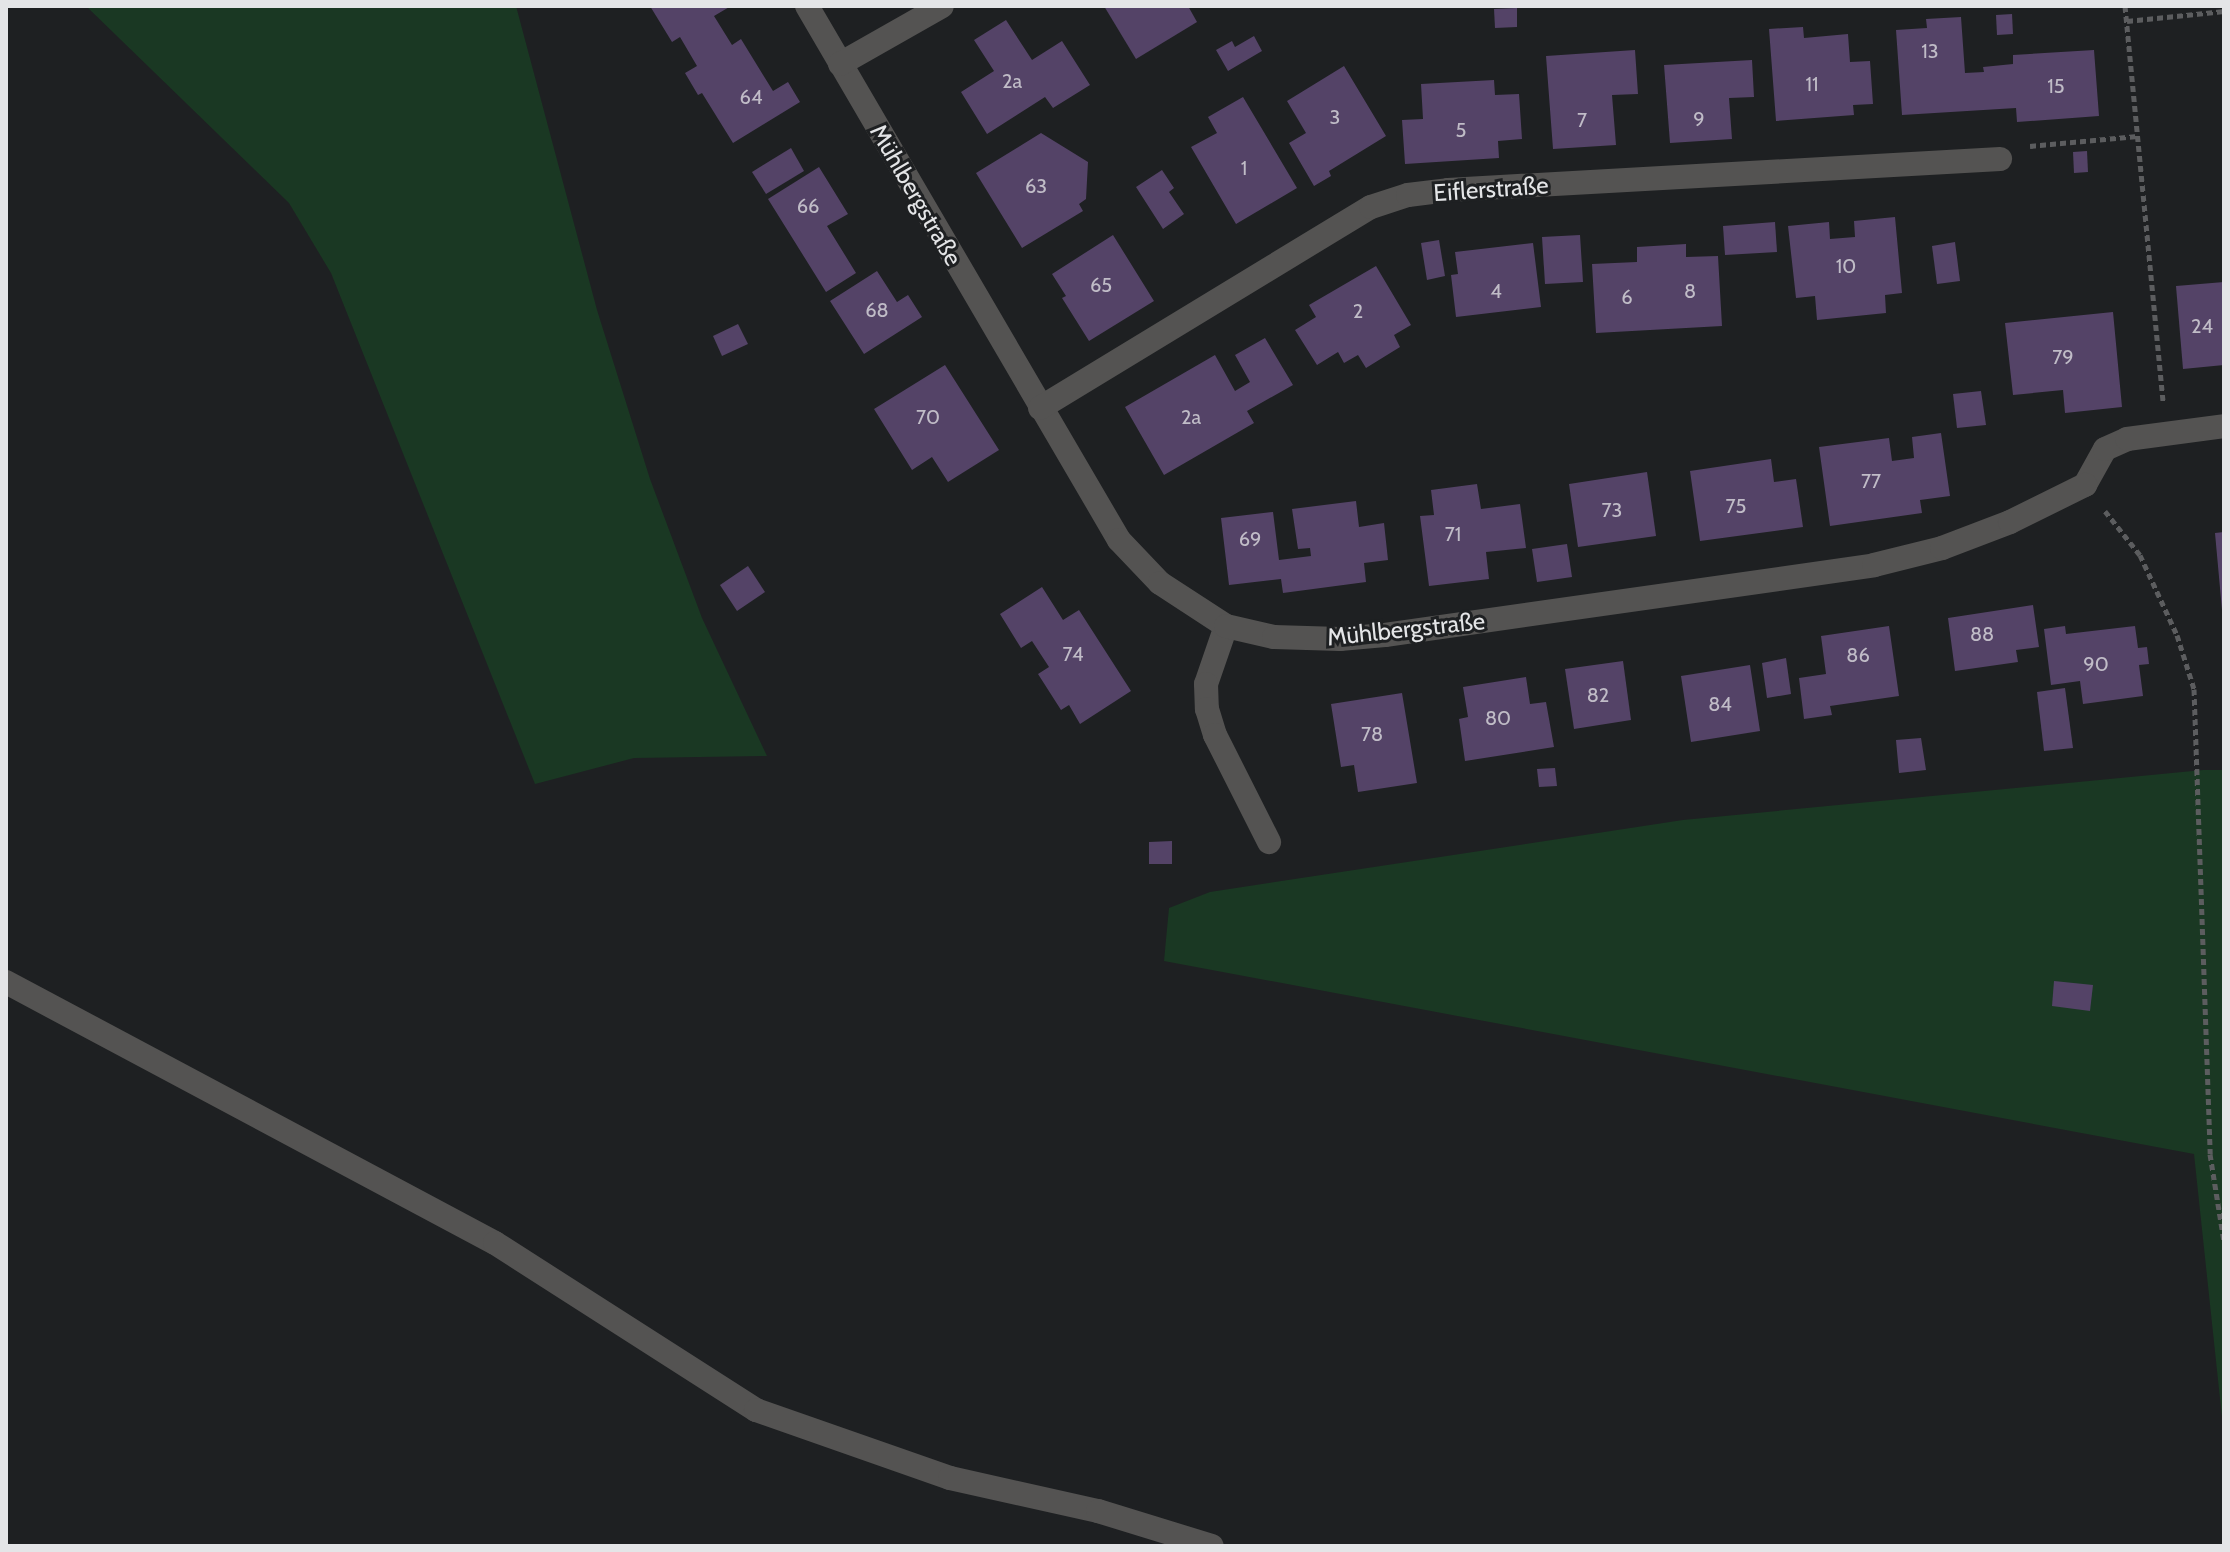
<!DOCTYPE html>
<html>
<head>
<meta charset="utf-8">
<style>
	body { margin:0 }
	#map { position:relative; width:2230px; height:1552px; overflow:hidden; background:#1e2022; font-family:Cabin,sans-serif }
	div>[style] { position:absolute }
	.green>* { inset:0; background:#1a3823 }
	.building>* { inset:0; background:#544367 }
	.path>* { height:5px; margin-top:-2.5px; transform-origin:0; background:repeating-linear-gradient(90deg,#5c5d5f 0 6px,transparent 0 10px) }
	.lane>* { height:24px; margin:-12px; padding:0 12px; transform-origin:12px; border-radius:12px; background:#545352 }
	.street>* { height:24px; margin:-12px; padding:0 12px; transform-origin:12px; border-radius:12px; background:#545352 }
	span { translate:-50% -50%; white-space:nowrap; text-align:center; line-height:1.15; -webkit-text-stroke:6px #1e2022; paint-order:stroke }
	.number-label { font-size:20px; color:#c0bcc7 }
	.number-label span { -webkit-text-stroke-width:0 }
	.street-label { font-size:24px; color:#e4e5e7 }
	.frame { position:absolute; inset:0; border:8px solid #e4e5e7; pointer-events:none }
</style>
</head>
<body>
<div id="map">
	<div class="green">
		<i style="clip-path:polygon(86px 6px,516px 6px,597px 310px,650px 479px,702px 618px,767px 756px,634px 758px,535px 784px,331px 273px,289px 203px)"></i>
		<i style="clip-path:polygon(2203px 770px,2224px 770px,2224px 1436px,2194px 1154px,1164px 961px,1169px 908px,1210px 892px,1683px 820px)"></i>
	</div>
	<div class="building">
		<i style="clip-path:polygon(650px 6px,731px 6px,714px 16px,732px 45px,741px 39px,773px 91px,788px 82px,800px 102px,733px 143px,702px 93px,698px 95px,685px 73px,697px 66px,680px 37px,672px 42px)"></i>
		<i style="clip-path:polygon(1104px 6px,1188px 6px,1197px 22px,1136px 59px)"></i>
		<i style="clip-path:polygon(1517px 8px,1517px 27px,1495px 28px,1494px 9px)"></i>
		<i style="clip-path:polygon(2012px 14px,2013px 34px,1997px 35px,1996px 15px)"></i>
		<i style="clip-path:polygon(1961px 17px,1965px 73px,1984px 72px,1983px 67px,2013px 64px,2013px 55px,2094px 50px,2099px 116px,2017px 122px,2016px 108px,1902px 115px,1896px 30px,1927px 28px,1926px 19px)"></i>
		<i style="clip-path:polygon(1006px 20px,1032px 60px,1062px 41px,1090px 85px,1053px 108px,1045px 97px,987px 134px,961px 92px,994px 71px,974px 40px)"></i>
		<i style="clip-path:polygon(1803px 27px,1804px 38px,1848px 34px,1850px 62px,1870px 61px,1873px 104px,1853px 105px,1854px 115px,1776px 121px,1769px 29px)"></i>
		<i style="clip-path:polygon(1254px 36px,1262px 51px,1228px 71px,1216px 50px,1232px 41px,1235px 47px)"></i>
		<i style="clip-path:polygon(1635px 50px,1638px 94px,1612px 95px,1616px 145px,1553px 149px,1546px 56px)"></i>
		<i style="clip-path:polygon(1752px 60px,1754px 97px,1729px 98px,1732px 139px,1670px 143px,1664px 65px)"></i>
		<i style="clip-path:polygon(1344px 66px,1386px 136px,1329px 171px,1331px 176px,1314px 186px,1289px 143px,1306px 133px,1287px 101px)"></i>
		<i style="clip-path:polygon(1494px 80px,1495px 95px,1519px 94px,1522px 139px,1498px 141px,1499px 158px,1405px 164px,1402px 120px,1423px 119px,1421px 84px)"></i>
		<i style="clip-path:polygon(1243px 97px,1297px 188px,1236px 224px,1191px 147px,1217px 133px,1208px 117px)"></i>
		<i style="clip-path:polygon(1041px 133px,1088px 162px,1086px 199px,1079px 204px,1083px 211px,1022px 248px,976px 173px)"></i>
		<i style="clip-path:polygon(791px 148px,804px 171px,766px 194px,752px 172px)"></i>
		<i style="clip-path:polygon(2087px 151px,2088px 172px,2074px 173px,2073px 152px)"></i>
		<i style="clip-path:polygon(819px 167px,848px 214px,827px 226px,856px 273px,826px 292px,768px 199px)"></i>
		<i style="clip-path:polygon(1162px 170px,1174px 188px,1169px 192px,1184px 214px,1163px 229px,1136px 187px)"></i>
		<i style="clip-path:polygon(1895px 217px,1902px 293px,1885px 295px,1886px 313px,1817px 320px,1815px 296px,1796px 298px,1788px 226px,1829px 222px,1830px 239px,1855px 237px,1854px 221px)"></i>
		<i style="clip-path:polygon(1775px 222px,1777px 252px,1725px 255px,1723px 226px)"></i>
		<i style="clip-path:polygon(1113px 235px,1154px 301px,1089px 341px,1062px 298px,1066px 296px,1052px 274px)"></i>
		<i style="clip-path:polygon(1580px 235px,1583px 282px,1545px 284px,1542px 237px)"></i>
		<i style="clip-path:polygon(1439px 240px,1445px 276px,1427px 280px,1421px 243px)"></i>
		<i style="clip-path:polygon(1955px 242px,1960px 281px,1937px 284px,1932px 246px)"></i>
		<i style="clip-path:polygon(1533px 243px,1541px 307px,1456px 317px,1451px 275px,1458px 274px,1455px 252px)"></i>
		<i style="clip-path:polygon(1686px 244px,1686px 257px,1718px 256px,1722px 326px,1596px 333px,1592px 264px,1637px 262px,1637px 247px)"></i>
		<i style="clip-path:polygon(1376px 266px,1411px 325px,1394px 335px,1400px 347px,1366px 368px,1358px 355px,1344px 363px,1338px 352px,1317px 365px,1295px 330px,1316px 317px,1309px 305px)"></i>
		<i style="clip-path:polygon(877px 271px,897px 302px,908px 295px,922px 317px,864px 354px,830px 301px)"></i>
		<i style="clip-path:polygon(2224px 282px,2224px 365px,2183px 369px,2176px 286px)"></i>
		<i style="clip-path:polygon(2113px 312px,2122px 407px,2065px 413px,2063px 390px,2013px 395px,2005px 323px)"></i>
		<i style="clip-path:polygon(738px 324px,748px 344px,722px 356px,713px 336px)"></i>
		<i style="clip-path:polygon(1265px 338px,1293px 385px,1247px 411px,1254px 423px,1164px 475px,1125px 407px,1215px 355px,1235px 391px,1250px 382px,1235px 355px)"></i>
		<i style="clip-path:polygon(945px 365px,999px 450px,948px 482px,932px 457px,912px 470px,874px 409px)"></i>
		<i style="clip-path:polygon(1981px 391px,1986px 425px,1957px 428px,1953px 394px)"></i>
		<i style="clip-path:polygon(1941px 433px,1950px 496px,1920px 500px,1922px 513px,1830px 526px,1819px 447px,1889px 438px,1892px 461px,1914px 458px,1912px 437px)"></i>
		<i style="clip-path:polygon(1771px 459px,1774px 482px,1796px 479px,1803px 527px,1700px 541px,1690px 471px)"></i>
		<i style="clip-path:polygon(1647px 472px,1656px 536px,1578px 547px,1569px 484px)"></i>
		<i style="clip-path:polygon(1477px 484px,1481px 509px,1520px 504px,1526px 548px,1486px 552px,1489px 579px,1429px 586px,1420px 516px,1434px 515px,1431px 490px)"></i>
		<i style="clip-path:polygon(1356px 501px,1359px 527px,1384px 523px,1388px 560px,1364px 563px,1366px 582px,1283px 593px,1281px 579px,1229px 585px,1221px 518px,1273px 512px,1279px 560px,1311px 556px,1310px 548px,1298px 549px,1292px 509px)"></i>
		<i style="clip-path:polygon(2224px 532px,2224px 610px,2222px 610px,2215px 533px)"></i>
		<i style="clip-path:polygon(1567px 544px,1572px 577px,1537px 582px,1532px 549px)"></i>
		<i style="clip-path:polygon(748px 566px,765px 592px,737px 611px,720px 585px)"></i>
		<i style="clip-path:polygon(1042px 587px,1063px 620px,1079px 610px,1131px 691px,1080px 724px,1069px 705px,1061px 710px,1038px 674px,1049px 667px,1032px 641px,1021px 648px,1000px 614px)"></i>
		<i style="clip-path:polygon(2033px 605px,2039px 647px,2016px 650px,2018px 662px,1955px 671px,1948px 618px)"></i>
		<i style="clip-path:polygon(1889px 626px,1899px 696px,1830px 706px,1832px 715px,1804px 719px,1799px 678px,1826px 674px,1821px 636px)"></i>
		<i style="clip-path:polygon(2065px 626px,2066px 634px,2135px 626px,2138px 648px,2147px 647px,2149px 664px,2139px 665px,2143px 696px,2083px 704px,2080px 681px,2051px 685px,2044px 629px)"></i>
		<i style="clip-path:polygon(1786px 658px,1791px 694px,1767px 698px,1762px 663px)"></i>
		<i style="clip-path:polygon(1623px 661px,1631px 720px,1574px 729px,1565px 669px)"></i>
		<i style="clip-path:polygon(1750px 665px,1760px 731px,1691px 742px,1681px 676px)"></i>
		<i style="clip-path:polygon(1526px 677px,1530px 704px,1546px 702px,1554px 747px,1465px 761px,1459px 719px,1468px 717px,1463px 687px)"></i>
		<i style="clip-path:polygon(2065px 688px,2073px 748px,2044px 751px,2037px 692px)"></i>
		<i style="clip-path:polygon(1402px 693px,1417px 783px,1358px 792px,1354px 765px,1341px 767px,1331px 704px)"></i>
		<i style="clip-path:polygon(1921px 738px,1926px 770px,1899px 773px,1896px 740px)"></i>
		<i style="clip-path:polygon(1555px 768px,1557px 786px,1539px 787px,1537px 769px)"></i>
		<i style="clip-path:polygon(1172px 841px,1172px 864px,1149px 864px,1149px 842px)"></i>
		<i style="clip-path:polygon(2054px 981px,2093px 985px,2090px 1011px,2052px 1006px)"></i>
	</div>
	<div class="path">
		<i style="left:2125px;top:6px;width:398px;rotate:84.5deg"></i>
		<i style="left:2127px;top:21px;width:98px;rotate:-5.9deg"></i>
		<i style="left:2030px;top:146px;width:108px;rotate:-5.3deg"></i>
		<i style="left:2105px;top:511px;width:56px;rotate:51.5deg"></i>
		<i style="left:2140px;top:555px;width:88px;rotate:65.2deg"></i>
		<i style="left:2177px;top:635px;width:57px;rotate:72.5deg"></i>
		<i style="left:2194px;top:689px;width:465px;rotate:88deg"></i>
		<i style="left:2210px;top:1154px;width:88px;rotate:80.9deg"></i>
	</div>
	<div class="lane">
		<i style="left:2085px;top:485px;width:41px;rotate:-60.9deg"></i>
		<i style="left:2105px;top:449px;width:24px;rotate:-24deg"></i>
		<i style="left:2127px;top:439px;width:98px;rotate:-7.6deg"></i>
		<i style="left:1226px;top:626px;width:61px;rotate:109deg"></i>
		<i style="left:1206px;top:684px;width:25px;rotate:88deg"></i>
		<i style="left:1207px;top:709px;width:27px;rotate:73deg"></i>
		<i style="left:1215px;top:735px;width:120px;rotate:63.2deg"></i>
		<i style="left:6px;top:982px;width:554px;rotate:28.09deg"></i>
		<i style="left:495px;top:1243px;width:310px;rotate:32.6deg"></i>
		<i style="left:756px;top:1410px;width:206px;rotate:19.3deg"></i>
		<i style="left:950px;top:1478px;width:152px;rotate:12.6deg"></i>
		<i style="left:1098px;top:1511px;width:119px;rotate:17.1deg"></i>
	</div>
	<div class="street">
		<i style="left:807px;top:6px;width:618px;rotate:59.7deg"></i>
		<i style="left:1119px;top:540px;width:59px;rotate:46.4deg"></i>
		<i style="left:1160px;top:583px;width:79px;rotate:33.1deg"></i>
		<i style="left:1226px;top:626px;width:49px;rotate:12.9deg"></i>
		<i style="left:1274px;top:637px;width:66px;rotate:1.7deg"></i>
		<i style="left:1340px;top:639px;width:45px;rotate:-5.1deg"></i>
		<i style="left:1385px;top:635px;width:494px;rotate:-8.1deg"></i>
		<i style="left:1874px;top:565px;width:70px;rotate:-14deg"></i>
		<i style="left:1942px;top:548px;width:73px;rotate:-20.9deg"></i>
		<i style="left:2010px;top:522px;width:84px;rotate:-26.3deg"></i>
		<i style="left:840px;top:64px;width:117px;rotate:-29.6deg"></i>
		<i style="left:1040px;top:408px;width:387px;rotate:-31.3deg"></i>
		<i style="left:1371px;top:207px;width:39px;rotate:-18deg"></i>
		<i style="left:1408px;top:195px;width:40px;rotate:-7.1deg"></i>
		<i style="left:1448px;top:190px;width:553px;rotate:-3.21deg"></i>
	</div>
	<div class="number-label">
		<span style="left:1930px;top:51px">13</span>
		<span style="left:1012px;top:81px">2a</span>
		<span style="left:1812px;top:84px">11</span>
		<span style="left:2056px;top:86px">15</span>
		<span style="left:751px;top:97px">64</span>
		<span style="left:1335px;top:117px">3</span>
		<span style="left:1699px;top:119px">9</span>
		<span style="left:1582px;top:120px">7</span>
		<span style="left:1461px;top:130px">5</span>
		<span style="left:1244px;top:168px">1</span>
		<span style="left:1036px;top:186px">63</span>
		<span style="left:808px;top:206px">66</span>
		<span style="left:1846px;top:266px">10</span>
		<span style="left:1101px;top:285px">65</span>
		<span style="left:1496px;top:291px">4</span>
		<span style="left:1690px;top:291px">8</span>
		<span style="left:1627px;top:297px">6</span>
		<span style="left:877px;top:310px">68</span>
		<span style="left:1358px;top:311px">2</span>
		<span style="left:2202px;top:326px">24</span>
		<span style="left:2063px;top:357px">79</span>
		<span style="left:928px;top:417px">70</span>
		<span style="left:1191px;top:417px">2a</span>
		<span style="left:1871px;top:481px">77</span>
		<span style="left:1736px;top:506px">75</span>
		<span style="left:1612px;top:510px">73</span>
		<span style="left:1453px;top:534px">71</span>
		<span style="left:1250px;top:539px">69</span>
		<span style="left:1982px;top:634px">88</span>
		<span style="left:1073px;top:654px">74</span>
		<span style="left:1858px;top:655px">86</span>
		<span style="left:2096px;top:664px">90</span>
		<span style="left:1598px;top:695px">82</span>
		<span style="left:1720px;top:704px">84</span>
		<span style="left:1498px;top:718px">80</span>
		<span style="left:1372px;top:734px">78</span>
	</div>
	<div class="street-label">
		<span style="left:1491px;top:189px;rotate:-4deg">Eiflerstraße</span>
		<span style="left:916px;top:195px;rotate:60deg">Mühlbergstraße</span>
		<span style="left:1406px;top:629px;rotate:-6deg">Mühlbergstraße</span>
	</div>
	<div class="frame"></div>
</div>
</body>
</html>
